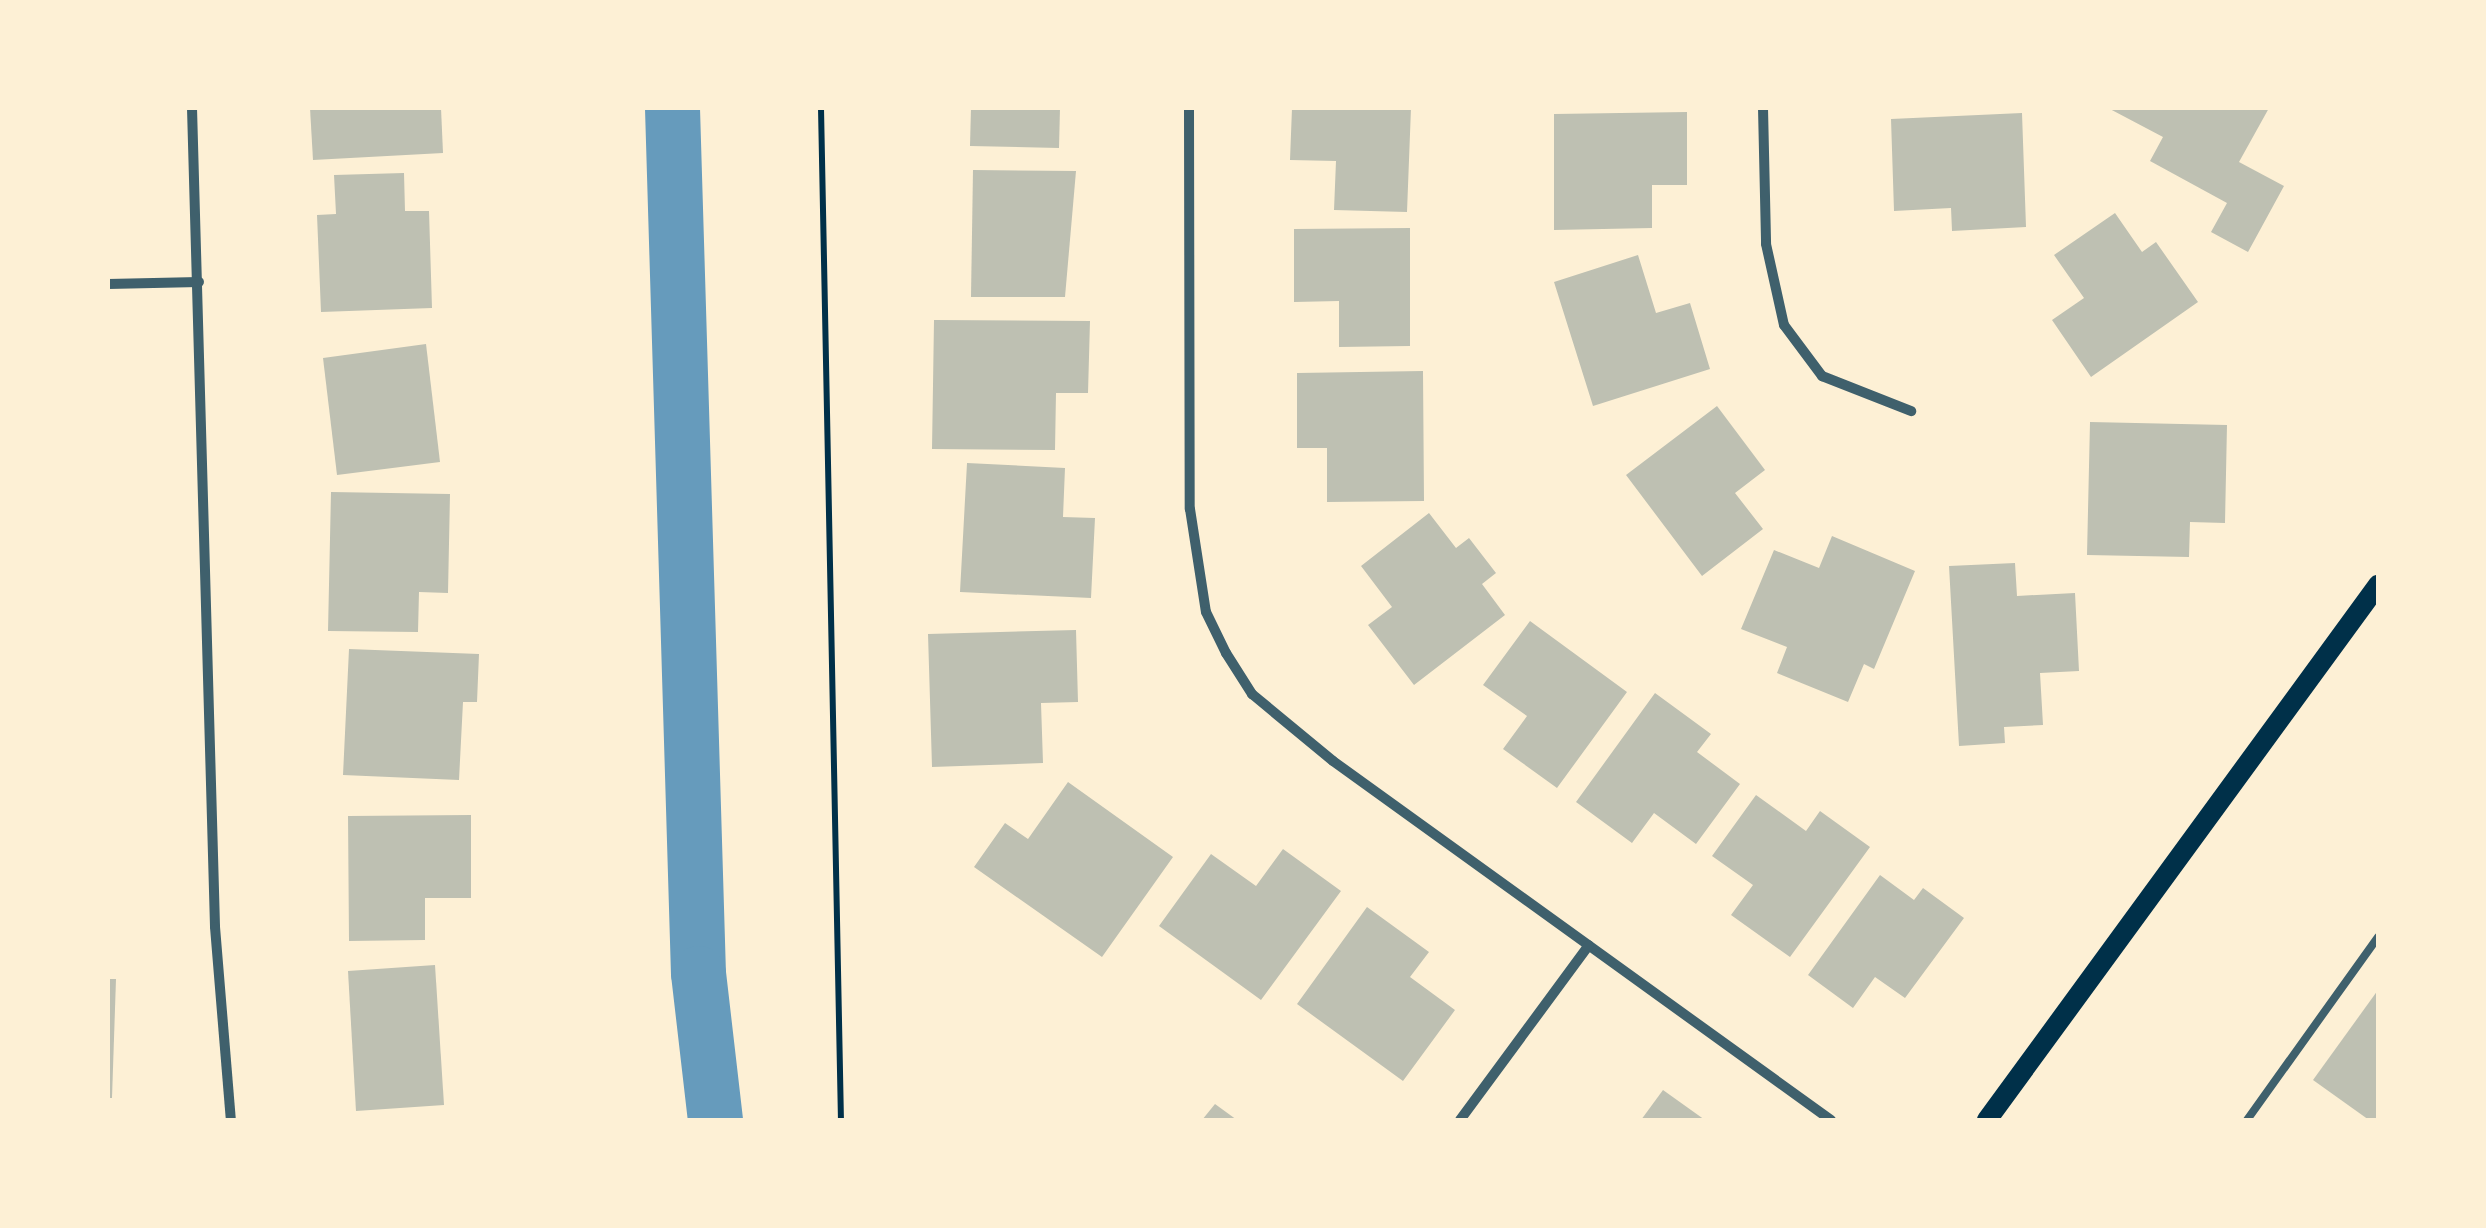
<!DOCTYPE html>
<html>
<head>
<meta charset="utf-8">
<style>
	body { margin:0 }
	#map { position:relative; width:2486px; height:1228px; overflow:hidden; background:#fdf0d5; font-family:"Times New Roman",serif }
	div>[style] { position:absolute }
	.canal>* { height:55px; margin:-27.5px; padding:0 27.5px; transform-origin:27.5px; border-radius:27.5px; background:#669bbc }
	.building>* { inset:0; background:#bec0b2 }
	.path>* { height:6px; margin:-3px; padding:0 3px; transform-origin:3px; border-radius:3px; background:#003049 }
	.service>* { height:8px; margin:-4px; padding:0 4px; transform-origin:4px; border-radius:4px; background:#3f606c }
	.minor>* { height:10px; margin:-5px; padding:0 5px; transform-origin:5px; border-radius:5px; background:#3f606c }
	.secondary>* { height:20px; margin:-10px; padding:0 10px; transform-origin:10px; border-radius:10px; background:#003049 }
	span { translate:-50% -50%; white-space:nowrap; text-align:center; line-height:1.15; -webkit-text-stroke:9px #fdf0d5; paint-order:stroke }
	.frame { position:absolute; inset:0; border:110px solid #fdf0d5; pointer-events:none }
</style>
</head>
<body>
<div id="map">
	<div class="canal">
		<i style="left:672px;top:108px;width:865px;rotate:88.28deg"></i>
		<i style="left:698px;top:973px;width:148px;rotate:83.4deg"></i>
	</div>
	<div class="building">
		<i style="clip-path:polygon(310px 108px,441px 108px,443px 153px,313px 160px)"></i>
		<i style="clip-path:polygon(971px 108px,1060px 108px,1059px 148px,970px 146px)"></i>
		<i style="clip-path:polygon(1292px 108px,1411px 108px,1407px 212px,1334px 210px,1336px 161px,1290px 160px)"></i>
		<i style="clip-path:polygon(2108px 108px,2269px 108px,2239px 162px,2284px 186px,2248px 252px,2211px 232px,2227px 203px,2150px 161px,2163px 137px)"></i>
		<i style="clip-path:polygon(1687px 112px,1687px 185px,1652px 185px,1652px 228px,1554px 230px,1554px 114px)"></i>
		<i style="clip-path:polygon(2022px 113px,2026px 227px,1952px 231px,1951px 208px,1894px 211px,1891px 119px)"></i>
		<i style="clip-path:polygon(973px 170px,1076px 171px,1065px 297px,971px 297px)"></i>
		<i style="clip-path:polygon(404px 173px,405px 211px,429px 211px,432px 308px,321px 312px,317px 215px,336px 214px,334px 175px)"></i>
		<i style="clip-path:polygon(2115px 213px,2142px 252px,2156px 242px,2198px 302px,2091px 377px,2052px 320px,2084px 298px,2054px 255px)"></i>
		<i style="clip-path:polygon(1410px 228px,1410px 346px,1339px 347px,1339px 301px,1294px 302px,1294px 229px)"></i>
		<i style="clip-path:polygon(1638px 255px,1656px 313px,1690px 303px,1710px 369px,1593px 406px,1554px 282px)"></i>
		<i style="clip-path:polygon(934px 320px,1090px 321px,1088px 393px,1056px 393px,1055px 450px,932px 449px)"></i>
		<i style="clip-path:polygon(426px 344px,440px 462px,337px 475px,323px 358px)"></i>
		<i style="clip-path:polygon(1423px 371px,1424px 501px,1327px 502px,1327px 448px,1297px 448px,1297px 373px)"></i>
		<i style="clip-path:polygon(1717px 406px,1765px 470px,1735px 493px,1763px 529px,1702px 576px,1626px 475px)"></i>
		<i style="clip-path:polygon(2090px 422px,2227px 425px,2225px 523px,2190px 522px,2189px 557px,2087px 555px)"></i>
		<i style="clip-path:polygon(967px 463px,1065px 468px,1063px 517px,1095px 518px,1091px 598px,960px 592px)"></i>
		<i style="clip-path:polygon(331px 492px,450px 494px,448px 593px,419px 592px,418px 632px,328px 631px)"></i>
		<i style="clip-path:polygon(1429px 513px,1456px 548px,1469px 538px,1496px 573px,1482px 584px,1505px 615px,1414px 685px,1368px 625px,1392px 607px,1361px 566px)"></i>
		<i style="clip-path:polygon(1832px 536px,1915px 571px,1874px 669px,1864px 664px,1848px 702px,1777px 673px,1787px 647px,1741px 629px,1774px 550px,1819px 568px)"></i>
		<i style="clip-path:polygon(2015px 563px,2017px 596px,2075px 593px,2079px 671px,2040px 673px,2043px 725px,2004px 727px,2005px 743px,1959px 746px,1949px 566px)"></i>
		<i style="clip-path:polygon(1530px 621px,1627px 692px,1557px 788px,1503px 749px,1527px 716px,1483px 685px)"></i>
		<i style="clip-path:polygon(1076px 630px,1078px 702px,1041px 703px,1043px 763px,932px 767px,928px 634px)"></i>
		<i style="clip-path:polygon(349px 649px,479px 654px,477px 702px,463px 702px,459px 780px,343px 775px)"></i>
		<i style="clip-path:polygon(1655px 693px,1711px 734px,1697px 752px,1740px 784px,1696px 844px,1654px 813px,1632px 843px,1576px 802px)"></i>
		<i style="clip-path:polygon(1068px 782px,1173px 857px,1102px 957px,974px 867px,1005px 823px,1028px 839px)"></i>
		<i style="clip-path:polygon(1756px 795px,1806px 831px,1820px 811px,1870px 847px,1790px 957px,1731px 915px,1753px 885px,1712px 856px)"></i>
		<i style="clip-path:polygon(471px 815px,471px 898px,425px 898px,425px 940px,349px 941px,348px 816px)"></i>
		<i style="clip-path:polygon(1283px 849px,1341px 891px,1261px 1000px,1159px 926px,1211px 854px,1256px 886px)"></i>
		<i style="clip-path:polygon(1880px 875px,1914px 900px,1923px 888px,1964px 918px,1905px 998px,1875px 977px,1853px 1008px,1808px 975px)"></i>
		<i style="clip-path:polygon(1367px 907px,1429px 952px,1410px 977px,1455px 1010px,1403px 1081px,1297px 1004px)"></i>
		<i style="clip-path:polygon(435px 965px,444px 1105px,356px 1111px,348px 971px)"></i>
		<i style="clip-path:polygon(108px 979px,116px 979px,112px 1098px,108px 1098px)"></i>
		<i style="clip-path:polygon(2378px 990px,2378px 1120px,2369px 1120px,2313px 1080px)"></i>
		<i style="clip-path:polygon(1663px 1090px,1705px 1120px,1641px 1120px)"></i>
		<i style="clip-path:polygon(1215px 1104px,1237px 1120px,1202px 1120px)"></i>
	</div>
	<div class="path">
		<i style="left:821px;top:108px;width:1012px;rotate:88.87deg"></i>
	</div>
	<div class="service">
		<i style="left:2247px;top:1120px;width:225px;rotate:-54.4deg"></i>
	</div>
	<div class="minor">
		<i style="left:192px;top:108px;width:819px;rotate:88.39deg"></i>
		<i style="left:215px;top:927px;width:194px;rotate:85.3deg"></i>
		<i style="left:1189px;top:108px;width:401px;rotate:89.9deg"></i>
		<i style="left:1190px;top:509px;width:104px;rotate:81.2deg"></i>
		<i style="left:1206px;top:612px;width:46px;rotate:64deg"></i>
		<i style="left:1226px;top:653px;width:49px;rotate:57.6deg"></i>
		<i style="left:1252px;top:694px;width:105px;rotate:39.6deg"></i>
		<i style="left:1333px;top:761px;width:614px;rotate:35.79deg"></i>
		<i style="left:1763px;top:108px;width:136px;rotate:88.7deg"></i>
		<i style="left:1766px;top:244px;width:83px;rotate:77.5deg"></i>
		<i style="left:1784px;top:325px;width:64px;rotate:53.3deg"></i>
		<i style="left:1822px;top:376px;width:96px;rotate:21.5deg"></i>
		<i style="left:108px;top:284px;width:91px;rotate:-1.3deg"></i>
		<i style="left:1460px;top:1120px;width:217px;rotate:-53.6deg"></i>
	</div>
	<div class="secondary">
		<i style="left:1987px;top:1120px;width:663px;rotate:-53.84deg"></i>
	</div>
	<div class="frame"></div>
</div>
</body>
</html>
